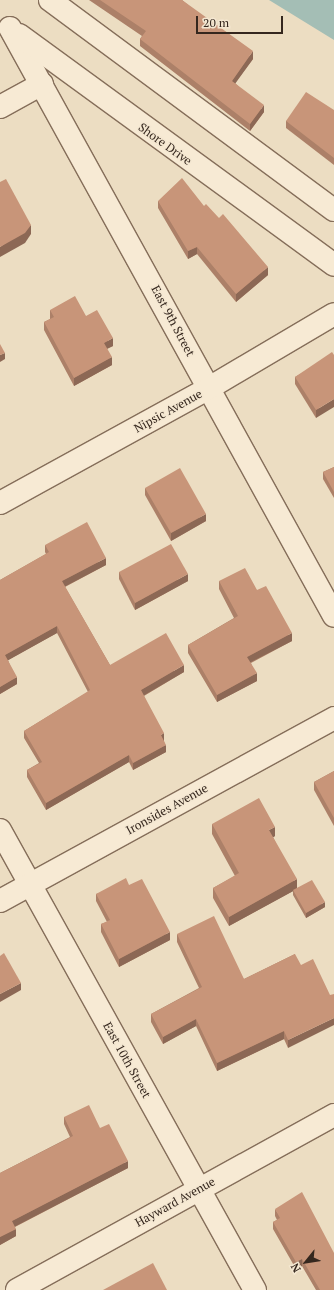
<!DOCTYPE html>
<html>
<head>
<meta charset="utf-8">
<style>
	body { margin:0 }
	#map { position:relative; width:334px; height:1290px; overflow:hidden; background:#ecddc2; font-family:"PT Serif",serif }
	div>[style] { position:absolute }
	.water>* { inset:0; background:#a4beb5 }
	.roads { filter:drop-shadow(1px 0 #856e5a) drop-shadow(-1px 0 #856e5a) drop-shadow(0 1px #856e5a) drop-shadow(0 -1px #856e5a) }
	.minor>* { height:22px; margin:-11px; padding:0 11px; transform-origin:11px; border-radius:11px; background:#f7ead4 }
	.wall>* { inset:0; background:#ac8068 }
	.shaded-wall>* { inset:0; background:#8c6855 }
	.building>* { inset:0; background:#c89579 }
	span { translate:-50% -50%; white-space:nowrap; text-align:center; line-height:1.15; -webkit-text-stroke:3px #f4e7d1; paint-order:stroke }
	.street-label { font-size:12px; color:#35271e }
	.north { position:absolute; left:286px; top:1242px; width:40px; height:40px; -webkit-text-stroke:3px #f4e7d1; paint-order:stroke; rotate:240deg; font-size:11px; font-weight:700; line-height:16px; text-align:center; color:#35271e }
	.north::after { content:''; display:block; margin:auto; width:14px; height:18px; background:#35271e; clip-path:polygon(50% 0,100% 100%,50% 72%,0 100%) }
	.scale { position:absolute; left:196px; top:16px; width:87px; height:18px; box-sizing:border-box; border:2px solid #35271e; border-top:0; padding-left:5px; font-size:12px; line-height:14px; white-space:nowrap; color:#35271e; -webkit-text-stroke:3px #f4e7d1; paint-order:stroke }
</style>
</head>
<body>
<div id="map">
	<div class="water">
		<i style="clip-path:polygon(269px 0,334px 0,334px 40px)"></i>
	</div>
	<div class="roads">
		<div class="minor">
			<i style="left:50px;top:0;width:353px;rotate:36.5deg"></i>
			<i style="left:10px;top:28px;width:671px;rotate:61.14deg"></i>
			<i style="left:19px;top:35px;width:390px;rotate:36.1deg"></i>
			<i style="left:0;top:107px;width:48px;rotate:-28.7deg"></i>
			<i style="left:0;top:503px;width:239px;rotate:-28.8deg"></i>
			<i style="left:209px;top:388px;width:145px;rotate:-30.6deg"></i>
			<i style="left:0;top:830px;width:526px;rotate:61deg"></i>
			<i style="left:0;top:901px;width:381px;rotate:-28.7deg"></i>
			<i style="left:17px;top:1290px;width:362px;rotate:-28.9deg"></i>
		</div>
	</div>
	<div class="wall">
		<i style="clip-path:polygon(89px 0,182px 0,253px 59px,235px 83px,264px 112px,250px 131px,140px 46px,140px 39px,142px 36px)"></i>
		<i style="clip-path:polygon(334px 110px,334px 165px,286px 128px,286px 121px)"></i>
		<i style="clip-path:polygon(158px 201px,204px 206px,268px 275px,236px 302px,197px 254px,188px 259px,158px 208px)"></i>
		<i style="clip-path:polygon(50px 310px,86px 316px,113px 346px,107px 349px,112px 365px,74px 386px,44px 330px,44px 322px,50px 319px)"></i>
		<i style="clip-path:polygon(334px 355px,316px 418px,295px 384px,295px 377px)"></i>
		<i style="clip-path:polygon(334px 467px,334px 498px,323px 479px,323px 472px)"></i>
		<i style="clip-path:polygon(145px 488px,206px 521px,171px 541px,145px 495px)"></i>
		<i style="clip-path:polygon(45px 545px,106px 565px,65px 587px,110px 665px,184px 672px,144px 696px,164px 741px,166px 752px,133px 770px,129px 762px,46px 810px,27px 777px,27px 770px,39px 763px,24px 738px,24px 731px,88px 692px,57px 633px,8px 660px,17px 684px,0 694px,0 580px,46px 554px,45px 552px)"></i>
		<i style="clip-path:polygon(119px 572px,188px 581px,135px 610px,119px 579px)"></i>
		<i style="clip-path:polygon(219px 581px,257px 590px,292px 641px,251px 663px,257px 681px,217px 702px,188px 653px,188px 645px,234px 618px,219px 589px)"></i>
		<i style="clip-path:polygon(334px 771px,334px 826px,314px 790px,314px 782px)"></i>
		<i style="clip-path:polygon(212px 824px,275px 836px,273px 837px,297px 888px,325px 907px,306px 918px,293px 895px,293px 891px,229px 926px,213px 898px,213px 888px,235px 876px,212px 834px)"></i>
		<i style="clip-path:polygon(129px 885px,170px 940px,119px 967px,101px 932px,101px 924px,107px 922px,96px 901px,96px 894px)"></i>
		<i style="clip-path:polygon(177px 934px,244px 979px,295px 954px,288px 1048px,284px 1039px,217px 1071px,196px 1026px,163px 1044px,151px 1022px,151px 1014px,199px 988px,177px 942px)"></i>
		<i style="clip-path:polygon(64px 1117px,100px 1128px,128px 1168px,15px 1227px,16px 1236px,0 1245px,0 1173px,70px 1137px,64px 1124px)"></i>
		<i style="clip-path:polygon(275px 1209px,334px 1290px,316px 1290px,302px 1266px,296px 1269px,273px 1229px,273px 1222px,277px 1220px,275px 1216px)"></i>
	</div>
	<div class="shaded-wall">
		<i style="clip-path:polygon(253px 51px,253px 59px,232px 88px,232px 81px)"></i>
		<i style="clip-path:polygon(264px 105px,264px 112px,250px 131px,250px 124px)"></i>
		<i style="clip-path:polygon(31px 225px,31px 234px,25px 243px,0 257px,0 247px)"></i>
		<i style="clip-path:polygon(197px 247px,197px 254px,188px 259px,188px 251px)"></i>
		<i style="clip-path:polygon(268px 267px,268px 275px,236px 302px,236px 294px)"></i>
		<i style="clip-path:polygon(113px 338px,113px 346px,104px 350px,104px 343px)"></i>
		<i style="clip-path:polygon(5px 353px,5px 359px,0 362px,0 355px)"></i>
		<i style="clip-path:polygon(112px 357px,112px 365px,74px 386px,74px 378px)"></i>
		<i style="clip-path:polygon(334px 399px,334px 407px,316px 418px,316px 410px)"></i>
		<i style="clip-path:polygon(206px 514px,206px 521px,171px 541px,171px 533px)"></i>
		<i style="clip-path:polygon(106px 558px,106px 565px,62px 588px,62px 581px)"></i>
		<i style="clip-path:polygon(188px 574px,188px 581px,135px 610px,135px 603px)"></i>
		<i style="clip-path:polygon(57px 626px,57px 633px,5px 662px,5px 655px)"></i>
		<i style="clip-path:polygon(292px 633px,292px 641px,247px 664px,247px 657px)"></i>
		<i style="clip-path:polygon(184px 665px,184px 672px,141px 697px,141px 690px)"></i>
		<i style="clip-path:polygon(257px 673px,257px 681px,217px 702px,217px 695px)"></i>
		<i style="clip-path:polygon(17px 677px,17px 684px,0 694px,0 687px)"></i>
		<i style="clip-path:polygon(164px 733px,164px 741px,161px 742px,161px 735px)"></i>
		<i style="clip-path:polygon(166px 745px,166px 752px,133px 770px,133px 763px)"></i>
		<i style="clip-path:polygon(129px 755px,129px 762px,46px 810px,46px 803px)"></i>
		<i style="clip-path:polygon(275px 827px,275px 836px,269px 840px,269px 830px)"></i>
		<i style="clip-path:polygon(297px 879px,297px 889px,229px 926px,229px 917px)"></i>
		<i style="clip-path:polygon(325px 902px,325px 907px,306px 918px,306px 913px)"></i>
		<i style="clip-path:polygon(170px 932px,170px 940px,119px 967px,119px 959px)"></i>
		<i style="clip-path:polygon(21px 983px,21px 990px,0 1002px,0 994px)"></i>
		<i style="clip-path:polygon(334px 1018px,334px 1025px,288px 1048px,288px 1040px)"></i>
		<i style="clip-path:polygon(196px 1019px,196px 1026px,163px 1044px,163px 1037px)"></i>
		<i style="clip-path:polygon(284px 1031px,284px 1039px,217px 1071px,217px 1063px)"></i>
		<i style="clip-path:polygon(128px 1161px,128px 1168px,12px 1228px,12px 1221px)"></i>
		<i style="clip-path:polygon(16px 1229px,16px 1236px,0 1245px,0 1237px)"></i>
		<i style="clip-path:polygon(302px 1259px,302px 1266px,296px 1269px,296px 1262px)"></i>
	</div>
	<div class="building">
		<i style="clip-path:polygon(100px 0,182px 0,253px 51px,232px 81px,264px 105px,250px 124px,140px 39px,146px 31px)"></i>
		<i style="clip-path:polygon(306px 92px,334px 110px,334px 158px,286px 121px)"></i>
		<i style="clip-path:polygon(182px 178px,204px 206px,206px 204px,219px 218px,223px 214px,268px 267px,236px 294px,197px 247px,188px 251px,158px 201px)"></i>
		<i style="clip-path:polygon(6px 179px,31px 225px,25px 233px,0 247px,0 182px)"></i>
		<i style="clip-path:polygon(75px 296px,86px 316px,97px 310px,113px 338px,104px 343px,112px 357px,74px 378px,44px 322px,54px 317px,50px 310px)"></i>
		<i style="clip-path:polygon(0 344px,5px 353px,0 355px)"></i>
		<i style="clip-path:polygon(332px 352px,334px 355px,334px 399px,316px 410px,295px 377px)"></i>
		<i style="clip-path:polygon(334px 467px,334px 492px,323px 472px)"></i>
		<i style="clip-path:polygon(180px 468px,206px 514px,171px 533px,145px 488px)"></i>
		<i style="clip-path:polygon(87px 522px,106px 558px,62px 581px,110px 665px,166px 633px,184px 665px,141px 690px,164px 733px,161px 735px,166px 745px,133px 763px,129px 755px,46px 803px,27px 770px,42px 762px,24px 731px,90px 690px,57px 626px,5px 655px,17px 677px,0 687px,0 580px,49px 552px,45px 545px)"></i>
		<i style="clip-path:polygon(171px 544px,188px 574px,135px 603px,119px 572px)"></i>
		<i style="clip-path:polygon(245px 568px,257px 590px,266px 586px,292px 633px,247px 657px,257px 673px,217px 695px,188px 645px,238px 616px,219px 581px)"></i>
		<i style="clip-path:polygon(334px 771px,334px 818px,314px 782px)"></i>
		<i style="clip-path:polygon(259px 798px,275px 827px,269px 830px,297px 879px,229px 917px,213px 888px,239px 873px,212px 824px)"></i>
		<i style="clip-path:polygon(126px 878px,129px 885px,142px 879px,170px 932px,119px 959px,101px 924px,110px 920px,96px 894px)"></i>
		<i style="clip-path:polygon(312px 880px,325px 902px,306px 913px,293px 890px)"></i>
		<i style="clip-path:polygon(214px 916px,244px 979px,295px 954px,301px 965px,313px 959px,330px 995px,334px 994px,334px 1018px,288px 1040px,284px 1031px,217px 1063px,196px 1019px,163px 1037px,151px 1014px,202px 987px,177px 934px)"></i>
		<i style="clip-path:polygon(4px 953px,21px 983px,0 994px,0 956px)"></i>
		<i style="clip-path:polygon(89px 1105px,100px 1128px,109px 1124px,128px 1161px,12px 1221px,16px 1229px,0 1237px,0 1173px,73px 1136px,64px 1117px)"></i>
		<i style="clip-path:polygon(302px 1192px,334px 1253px,334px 1290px,320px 1290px,302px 1259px,296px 1262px,273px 1222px,280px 1218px,275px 1209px)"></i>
		<i style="clip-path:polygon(153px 1263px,167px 1290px,103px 1290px)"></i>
	</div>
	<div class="street-label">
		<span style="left:165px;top:144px;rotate:36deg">Shore Drive</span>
		<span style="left:173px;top:321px;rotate:62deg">East 9th Street</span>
		<span style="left:168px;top:411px;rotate:-29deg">Nipsic Avenue</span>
		<span style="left:167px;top:809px;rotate:-29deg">Ironsides Avenue</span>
		<span style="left:127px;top:1060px;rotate:61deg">East 10th Street</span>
		<span style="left:175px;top:1202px;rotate:-29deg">Hayward Avenue</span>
	</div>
	<div class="north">N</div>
	<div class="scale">20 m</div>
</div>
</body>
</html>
